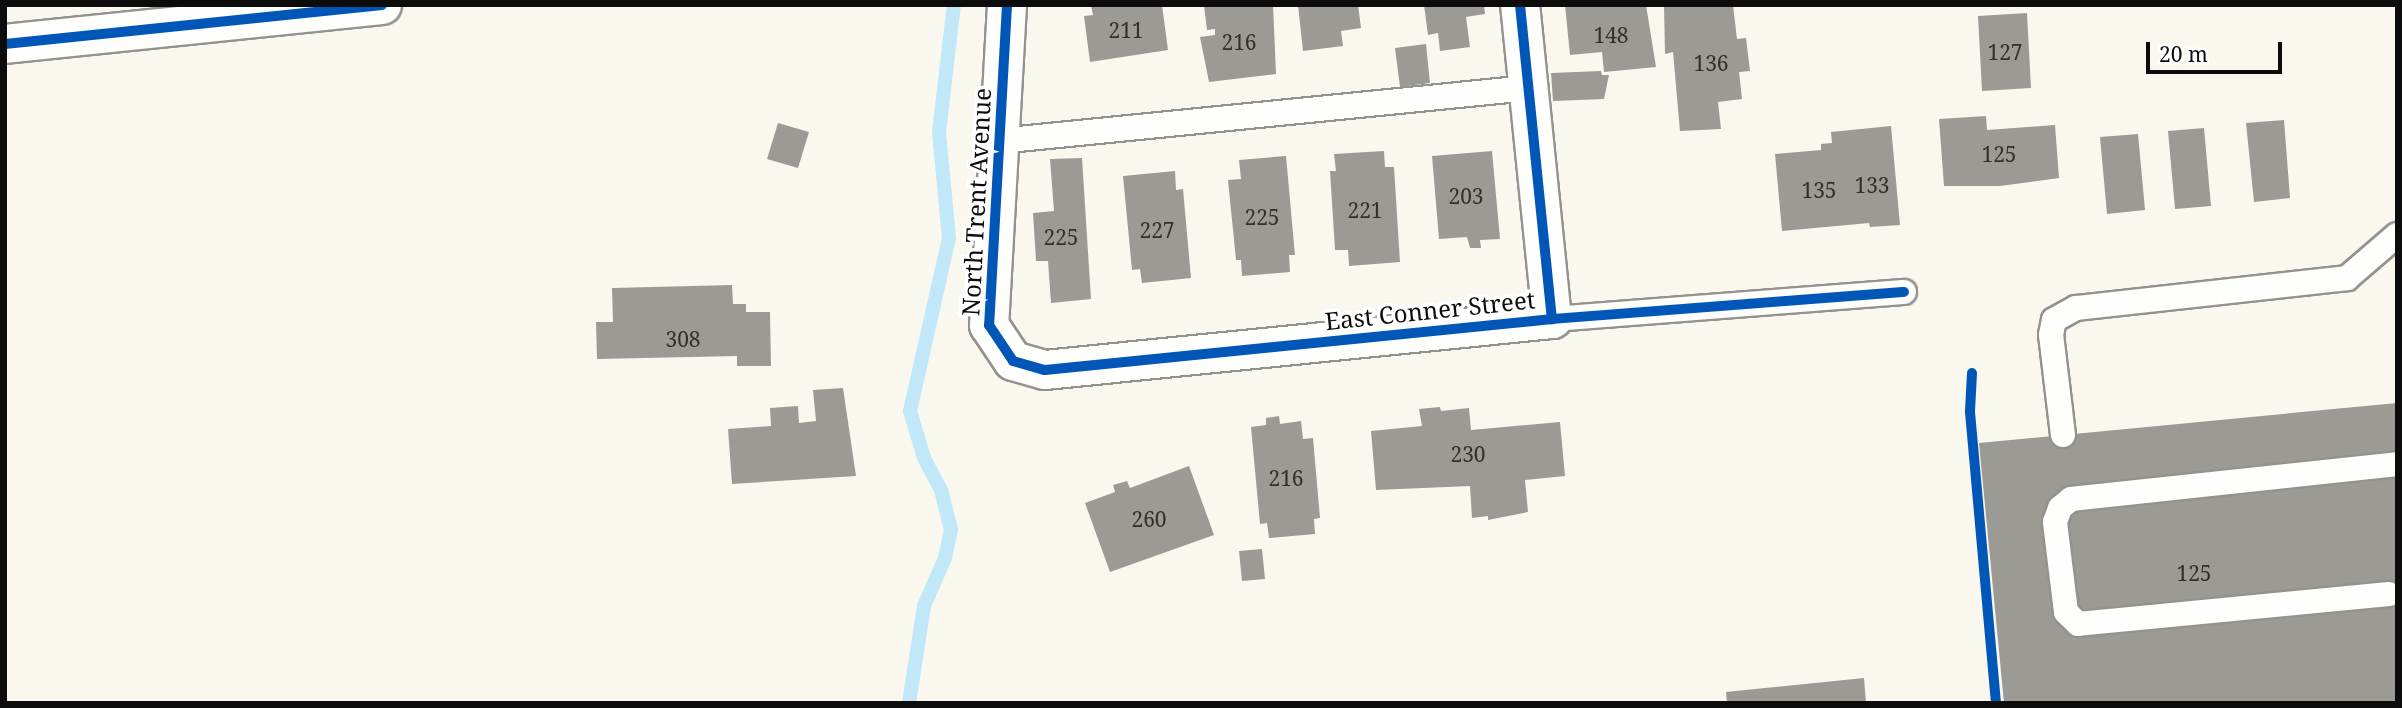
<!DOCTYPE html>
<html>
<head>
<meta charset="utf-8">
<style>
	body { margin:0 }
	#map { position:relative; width:2402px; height:708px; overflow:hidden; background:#faf7ef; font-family:"Noto Serif",serif }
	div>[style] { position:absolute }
	.stream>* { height:14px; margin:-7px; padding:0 7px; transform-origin:7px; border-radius:7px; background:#c1e8f8 }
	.building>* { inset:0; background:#9c9a95 }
	.roads { filter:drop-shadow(2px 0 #93928e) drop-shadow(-2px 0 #93928e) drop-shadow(0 2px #93928e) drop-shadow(0 -2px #93928e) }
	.service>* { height:24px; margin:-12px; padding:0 12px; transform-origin:12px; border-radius:12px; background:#fefefd }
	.minor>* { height:38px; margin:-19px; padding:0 19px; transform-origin:19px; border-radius:19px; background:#fefefd }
	.cycleway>* { height:10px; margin:-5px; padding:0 5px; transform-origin:5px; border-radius:5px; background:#0057b8 }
	span { translate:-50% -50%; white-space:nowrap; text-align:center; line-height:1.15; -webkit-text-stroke:7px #fff; paint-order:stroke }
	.number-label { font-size:21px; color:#30302e }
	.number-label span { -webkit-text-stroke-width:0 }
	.street-label { font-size:24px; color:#0c0c0c }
	.frame { position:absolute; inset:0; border:7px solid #0c0c0c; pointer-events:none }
	.scale { position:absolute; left:2146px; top:42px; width:136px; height:32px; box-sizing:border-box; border:4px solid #0c0c0c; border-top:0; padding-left:9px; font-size:21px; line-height:24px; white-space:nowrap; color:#0c0c0c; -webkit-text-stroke:5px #fff; paint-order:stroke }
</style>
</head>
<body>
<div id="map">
	<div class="stream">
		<i style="left:909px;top:703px;width:98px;rotate:-81.2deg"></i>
		<i style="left:924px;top:606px;width:52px;rotate:-66.4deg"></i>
		<i style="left:945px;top:558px;width:29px;rotate:-78deg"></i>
		<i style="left:951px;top:530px;width:41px;rotate:-104deg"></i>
		<i style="left:941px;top:490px;width:36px;rotate:-118deg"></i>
		<i style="left:924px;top:458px;width:49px;rotate:-106.6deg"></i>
		<i style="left:910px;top:411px;width:177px;rotate:-77.3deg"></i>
		<i style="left:949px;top:238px;width:106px;rotate:-95.4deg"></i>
		<i style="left:939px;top:132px;width:128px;rotate:-83.3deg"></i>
	</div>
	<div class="building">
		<i style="clip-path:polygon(1091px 5px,1162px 5px,1168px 50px,1090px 62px,1084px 16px,1093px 15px)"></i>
		<i style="clip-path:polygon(1204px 5px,1273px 5px,1276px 74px,1209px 82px,1200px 37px,1215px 35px,1215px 29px,1207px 30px)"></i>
		<i style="clip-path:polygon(1298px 5px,1358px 5px,1361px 28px,1341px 31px,1343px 46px,1303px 51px)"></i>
		<i style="clip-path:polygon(1424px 5px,1484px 5px,1485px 14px,1466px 17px,1470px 47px,1440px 51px,1438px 33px,1428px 35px)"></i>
		<i style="clip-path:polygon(1565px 5px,1646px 5px,1656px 67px,1604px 72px,1602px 52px,1570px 55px)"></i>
		<i style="clip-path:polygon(1664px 5px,1733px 5px,1737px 39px,1746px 38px,1750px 71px,1739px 72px,1742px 99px,1718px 102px,1721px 129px,1680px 131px,1673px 52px,1665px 54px)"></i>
		<i style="clip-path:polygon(2027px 13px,2031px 88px,1982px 91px,1978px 16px)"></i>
		<i style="clip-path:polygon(1426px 44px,1430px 83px,1400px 87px,1395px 48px)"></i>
		<i style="clip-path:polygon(1601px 71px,1602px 75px,1609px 75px,1604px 99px,1553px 101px,1551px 73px)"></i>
		<i style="clip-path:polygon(1986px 116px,1987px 130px,2055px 125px,2059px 178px,2000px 186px,1944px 186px,1939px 119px)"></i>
		<i style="clip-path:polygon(2284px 120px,2290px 198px,2254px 202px,2246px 123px)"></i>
		<i style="clip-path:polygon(778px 123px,809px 132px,798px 168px,767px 159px)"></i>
		<i style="clip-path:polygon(1891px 126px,1900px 225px,1870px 227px,1869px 223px,1782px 231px,1775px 154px,1821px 150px,1821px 144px,1832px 143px,1831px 132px)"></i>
		<i style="clip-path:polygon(2204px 128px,2211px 206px,2175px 209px,2168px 131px)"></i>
		<i style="clip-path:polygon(2138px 134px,2145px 210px,2107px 214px,2100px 137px)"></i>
		<i style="clip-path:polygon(1384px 151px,1385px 167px,1394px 167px,1400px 262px,1349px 266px,1348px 250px,1335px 250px,1330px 171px,1336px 171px,1334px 154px)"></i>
		<i style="clip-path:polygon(1492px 151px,1500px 239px,1480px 240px,1481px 248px,1470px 248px,1467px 237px,1439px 239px,1432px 156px)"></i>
		<i style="clip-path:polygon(1286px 156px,1295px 255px,1289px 255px,1290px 272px,1242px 276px,1241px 260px,1236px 260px,1228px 180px,1241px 179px,1239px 160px)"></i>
		<i style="clip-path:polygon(1082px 158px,1091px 299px,1051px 303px,1048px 261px,1036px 261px,1033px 213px,1054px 211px,1050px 159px)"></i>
		<i style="clip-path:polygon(1175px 171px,1176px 190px,1183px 189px,1191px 278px,1142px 283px,1140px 269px,1132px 270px,1123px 176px)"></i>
		<i style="clip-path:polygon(732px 285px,733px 304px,746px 304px,746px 312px,770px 312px,771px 366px,737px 366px,737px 356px,597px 359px,596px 322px,613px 322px,612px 288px)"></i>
		<i style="clip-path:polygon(843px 388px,856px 476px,732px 484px,728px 429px,771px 426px,770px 408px,798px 406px,799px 423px,816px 421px,813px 390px)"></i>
		<i style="clip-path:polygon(2397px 403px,2397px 703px,2004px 703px,1979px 443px)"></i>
		<i style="clip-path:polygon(1440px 407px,1441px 411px,1469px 408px,1471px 430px,1560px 422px,1565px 476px,1525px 480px,1528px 512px,1488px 520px,1488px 516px,1472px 518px,1470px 486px,1376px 490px,1371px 431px,1422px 426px,1419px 409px)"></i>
		<i style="clip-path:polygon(1279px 416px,1280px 424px,1301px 421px,1303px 439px,1313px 438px,1320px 518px,1314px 519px,1315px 534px,1269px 538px,1267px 523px,1260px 524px,1251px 427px,1266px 425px,1266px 418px)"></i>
		<i style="clip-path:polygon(1189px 466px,1214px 535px,1110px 572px,1085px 503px,1115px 492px,1113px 485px,1127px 481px,1130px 488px)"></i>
		<i style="clip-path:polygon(1262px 549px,1265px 579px,1242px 581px,1239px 551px)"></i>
		<i style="clip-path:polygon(1864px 678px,1866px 703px,1727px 703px,1726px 692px)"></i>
	</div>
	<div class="roads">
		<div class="service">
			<i style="left:999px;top:141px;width:532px;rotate:-5.72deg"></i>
			<i style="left:1552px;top:319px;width:353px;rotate:-4.4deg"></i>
			<i style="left:2063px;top:435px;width:101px;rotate:-96.8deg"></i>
			<i style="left:2051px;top:335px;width:15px;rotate:-79deg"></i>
			<i style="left:2054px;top:320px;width:25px;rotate:-29deg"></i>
			<i style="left:2076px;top:308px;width:273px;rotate:-6.3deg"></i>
			<i style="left:2347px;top:278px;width:66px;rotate:-40.7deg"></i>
			<i style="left:2389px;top:594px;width:312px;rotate:174.5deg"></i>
			<i style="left:2078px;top:624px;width:17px;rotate:-135deg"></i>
			<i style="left:2066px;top:612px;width:91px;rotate:-97deg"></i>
			<i style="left:2055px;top:522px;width:15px;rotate:-70deg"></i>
			<i style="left:2060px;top:508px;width:14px;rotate:-39deg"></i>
			<i style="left:2071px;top:499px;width:328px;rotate:-6.1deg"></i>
		</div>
		<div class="minor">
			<i style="left:1007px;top:5px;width:321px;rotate:93.2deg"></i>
			<i style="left:989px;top:325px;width:43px;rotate:56.3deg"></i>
			<i style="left:1013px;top:361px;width:33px;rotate:16deg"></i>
			<i style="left:1045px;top:370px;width:510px;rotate:-5.74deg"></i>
			<i style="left:1552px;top:319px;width:316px;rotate:-95.8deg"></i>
			<i style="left:5px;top:44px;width:379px;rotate:-5.9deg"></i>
		</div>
	</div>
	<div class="cycleway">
		<i style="left:1007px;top:5px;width:321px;rotate:93.2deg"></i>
		<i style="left:989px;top:325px;width:43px;rotate:56.3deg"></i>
		<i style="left:1013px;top:361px;width:33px;rotate:16deg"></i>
		<i style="left:1045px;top:370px;width:510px;rotate:-5.74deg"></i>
		<i style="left:1552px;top:319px;width:353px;rotate:-4.4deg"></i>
		<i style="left:1520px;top:5px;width:316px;rotate:84.2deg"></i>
		<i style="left:5px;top:44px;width:379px;rotate:-5.9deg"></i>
		<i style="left:1972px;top:373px;width:39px;rotate:93deg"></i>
		<i style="left:1970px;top:412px;width:292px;rotate:84.9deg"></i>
	</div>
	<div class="number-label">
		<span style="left:1126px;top:30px">211</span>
		<span style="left:1611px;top:35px">148</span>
		<span style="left:1239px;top:42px">216</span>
		<span style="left:2005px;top:52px">127</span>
		<span style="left:1711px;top:63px">136</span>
		<span style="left:1999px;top:154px">125</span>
		<span style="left:1872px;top:185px">133</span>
		<span style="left:1819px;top:190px">135</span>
		<span style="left:1466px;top:196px">203</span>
		<span style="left:1365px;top:210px">221</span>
		<span style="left:1262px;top:217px">225</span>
		<span style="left:1157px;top:230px">227</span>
		<span style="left:1061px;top:237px">225</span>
		<span style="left:683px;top:339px">308</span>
		<span style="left:1468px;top:454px">230</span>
		<span style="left:1286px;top:478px">216</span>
		<span style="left:1149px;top:519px">260</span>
		<span style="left:2194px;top:573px">125</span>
	</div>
	<div class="street-label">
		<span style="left:976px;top:202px;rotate:-87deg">North Trent Avenue</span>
		<span style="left:1430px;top:310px;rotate:-6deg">East Conner Street</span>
	</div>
	<div class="frame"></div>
	<div class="scale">20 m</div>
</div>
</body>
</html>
